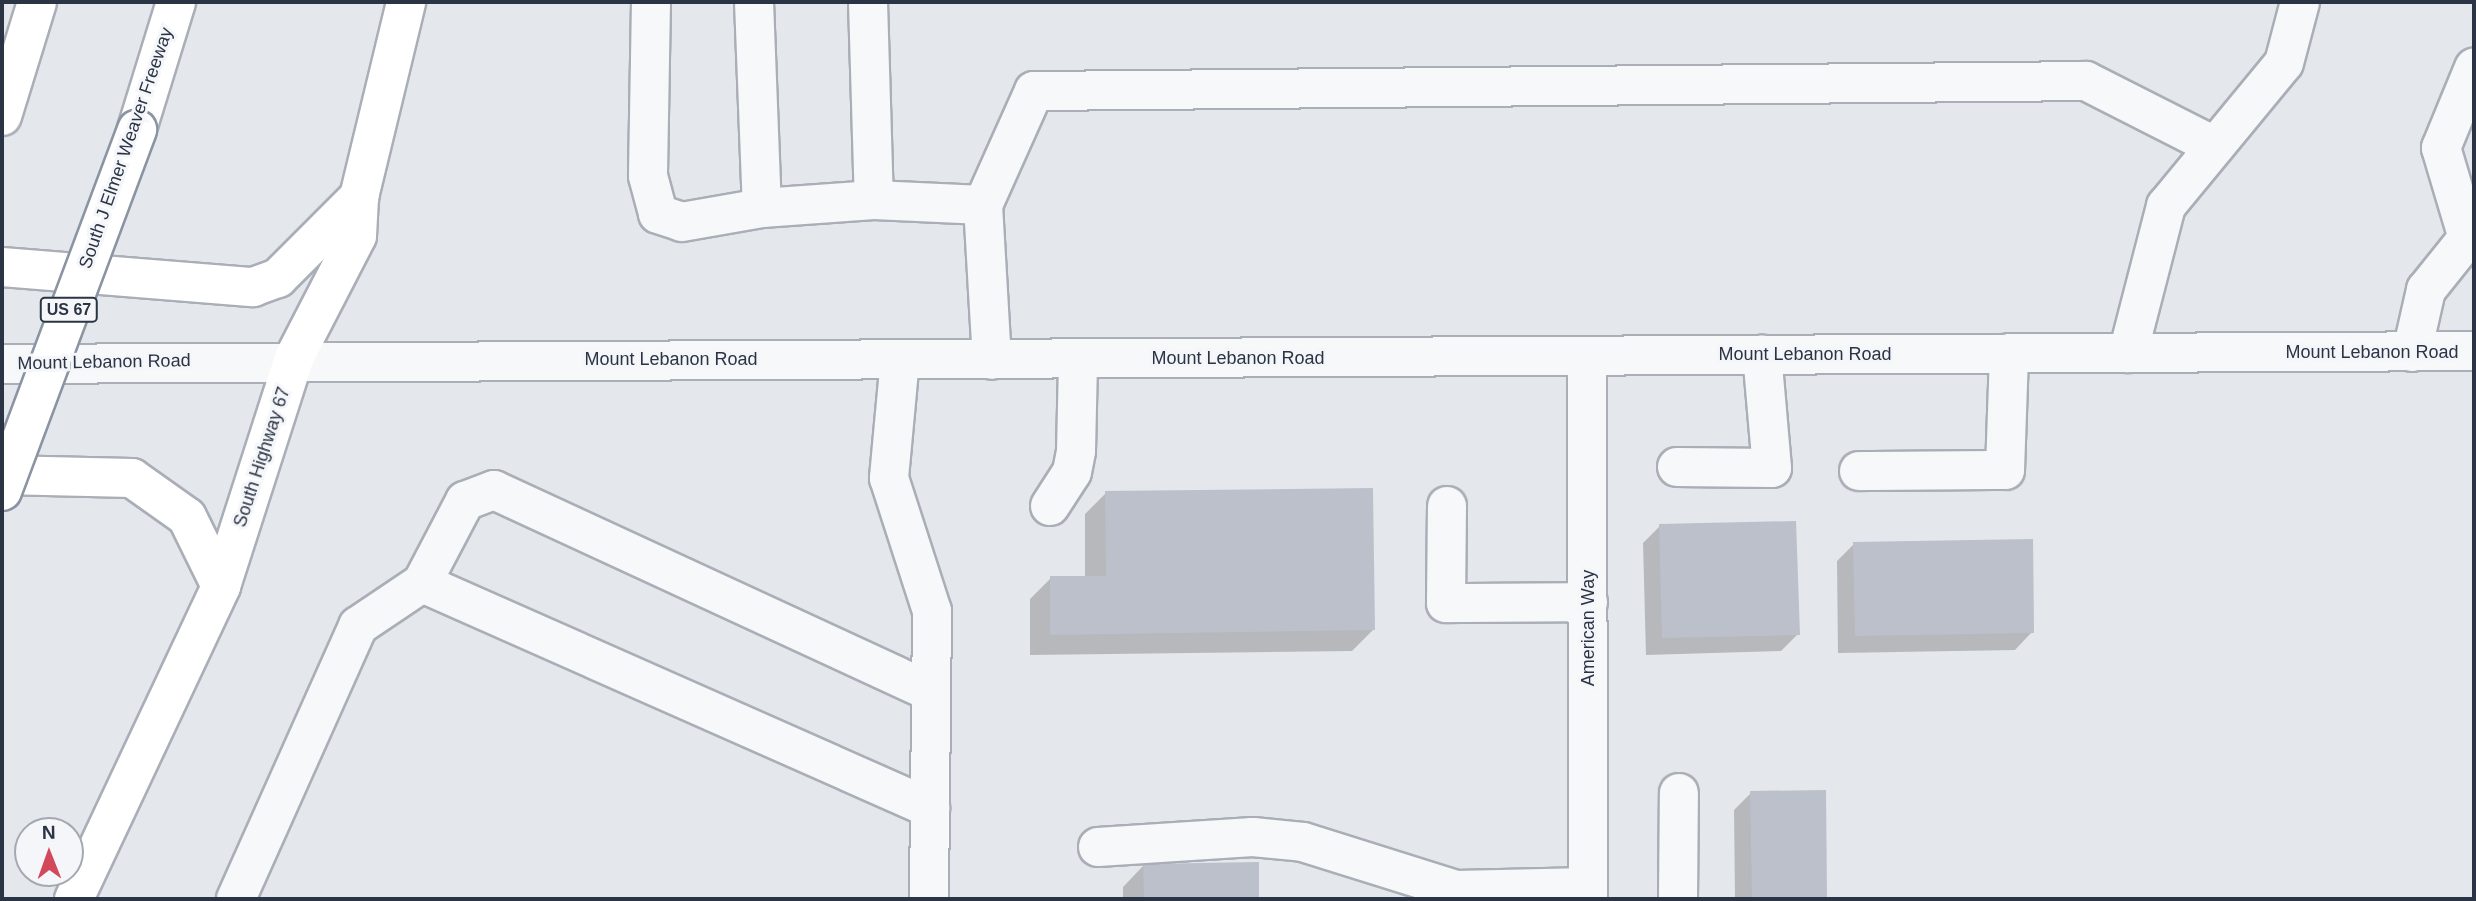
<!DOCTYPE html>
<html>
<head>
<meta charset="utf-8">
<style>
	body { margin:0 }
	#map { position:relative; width:2476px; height:901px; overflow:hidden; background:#e4e7ec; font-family:Arial,sans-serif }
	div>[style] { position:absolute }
	.shadow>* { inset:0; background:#0003 }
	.building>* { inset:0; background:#bbc0ca }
	.roads { filter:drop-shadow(2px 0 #a9aeb7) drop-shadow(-2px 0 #a9aeb7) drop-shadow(0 2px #a9aeb7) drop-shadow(0 -2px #a9aeb7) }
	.minor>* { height:38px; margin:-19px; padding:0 19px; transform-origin:19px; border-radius:19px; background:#f7f8fa }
	.major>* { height:38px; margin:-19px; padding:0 19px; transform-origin:19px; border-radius:19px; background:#fff }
	.highway>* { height:38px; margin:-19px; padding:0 19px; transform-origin:19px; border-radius:19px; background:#fff }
	.bridges { filter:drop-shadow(2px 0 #8b94a3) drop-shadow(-2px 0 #8b94a3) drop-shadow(0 2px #8b94a3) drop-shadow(0 -2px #8b94a3) }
	.highway-bridge>* { height:38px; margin:-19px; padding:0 19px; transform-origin:19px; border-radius:19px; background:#fff }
	span { translate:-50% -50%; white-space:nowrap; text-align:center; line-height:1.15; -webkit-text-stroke:6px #f4f6f9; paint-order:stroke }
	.shield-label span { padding:2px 5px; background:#f4f6f9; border:2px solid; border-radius:5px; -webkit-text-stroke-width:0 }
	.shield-label { font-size:16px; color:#2b3445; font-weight:700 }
	.street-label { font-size:18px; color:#2b3445 }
	.frame { position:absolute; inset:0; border:4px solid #2b3445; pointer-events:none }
	.north { position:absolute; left:14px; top:817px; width:70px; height:70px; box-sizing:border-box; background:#f4f6f9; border:2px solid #a4a8b1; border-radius:50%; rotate:359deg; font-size:19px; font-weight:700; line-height:28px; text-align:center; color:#2b3445 }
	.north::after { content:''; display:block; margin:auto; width:24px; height:32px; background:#d1495b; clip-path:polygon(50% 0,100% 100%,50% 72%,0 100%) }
</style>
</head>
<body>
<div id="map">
	<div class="shadow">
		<i style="clip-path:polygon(1106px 493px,1373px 630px,1352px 651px,1030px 655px,1030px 599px,1051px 578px,1085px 578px,1085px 514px)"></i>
		<i style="clip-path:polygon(1660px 526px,1798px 634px,1781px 651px,1646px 655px,1643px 543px)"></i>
		<i style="clip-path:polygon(1854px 544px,2032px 632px,2015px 650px,1838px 653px,1837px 561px)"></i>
		<i style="clip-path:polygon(1824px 792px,1826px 899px,1735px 899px,1734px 810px,1751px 793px)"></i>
		<i style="clip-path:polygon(1257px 863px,1258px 899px,1123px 899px,1123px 887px,1144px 865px)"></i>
	</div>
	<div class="building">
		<i style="clip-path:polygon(1373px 488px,1375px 630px,1050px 635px,1050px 576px,1106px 576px,1105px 491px)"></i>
		<i style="clip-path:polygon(1796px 521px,1800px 635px,1662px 638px,1659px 524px)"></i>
		<i style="clip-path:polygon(2033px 539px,2034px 633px,1855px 636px,1853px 542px)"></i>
		<i style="clip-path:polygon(1826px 790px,1827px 899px,1752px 899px,1750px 791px)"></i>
		<i style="clip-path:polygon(1259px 862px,1259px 899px,1144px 899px,1143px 864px)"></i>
	</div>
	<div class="roads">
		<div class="minor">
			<i style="left:651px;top:2px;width:174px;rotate:91deg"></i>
			<i style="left:648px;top:176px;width:39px;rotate:75deg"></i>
			<i style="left:658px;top:214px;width:25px;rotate:18deg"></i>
			<i style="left:682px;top:222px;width:81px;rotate:-9.9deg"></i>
			<i style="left:754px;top:2px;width:206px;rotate:87.8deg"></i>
			<i style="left:762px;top:208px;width:112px;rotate:-4.1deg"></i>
			<i style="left:874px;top:200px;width:109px;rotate:2.6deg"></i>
			<i style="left:983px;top:205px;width:155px;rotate:86.7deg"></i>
			<i style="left:868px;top:2px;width:198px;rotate:88.3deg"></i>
			<i style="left:983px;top:205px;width:125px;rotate:-65.9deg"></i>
			<i style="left:1034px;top:91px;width:1052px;rotate:-0.54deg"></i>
			<i style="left:2086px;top:81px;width:144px;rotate:26.9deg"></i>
			<i style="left:2467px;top:235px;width:91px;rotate:-106.6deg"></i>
			<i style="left:2441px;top:148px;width:87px;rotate:-67.6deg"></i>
			<i style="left:2412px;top:352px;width:64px;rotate:-77.3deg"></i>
			<i style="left:2426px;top:290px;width:77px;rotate:-51.3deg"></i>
			<i style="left:2128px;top:353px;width:152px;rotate:-75.5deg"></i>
			<i style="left:2166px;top:206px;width:185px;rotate:-50.5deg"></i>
			<i style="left:2284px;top:63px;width:63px;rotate:-75.3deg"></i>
			<i style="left:1587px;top:356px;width:543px;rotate:89.89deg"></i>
			<i style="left:900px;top:359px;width:120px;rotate:95.3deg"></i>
			<i style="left:889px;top:478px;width:140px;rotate:72.1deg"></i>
			<i style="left:932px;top:611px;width:288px;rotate:90.6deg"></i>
			<i style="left:2px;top:364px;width:2472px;rotate:-0.3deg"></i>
			<i style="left:1677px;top:467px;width:95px;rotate:0.6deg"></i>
			<i style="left:1772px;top:468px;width:114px;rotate:-95deg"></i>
			<i style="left:1859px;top:471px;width:146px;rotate:-0.4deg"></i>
			<i style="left:2005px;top:470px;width:117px;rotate:-88deg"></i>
			<i style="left:1050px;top:506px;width:40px;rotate:-57.1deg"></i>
			<i style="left:1072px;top:472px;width:21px;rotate:-79deg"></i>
			<i style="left:1076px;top:451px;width:91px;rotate:-88.7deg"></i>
			<i style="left:1447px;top:506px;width:97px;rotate:90.6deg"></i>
			<i style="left:1446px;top:603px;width:142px;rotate:-0.4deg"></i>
			<i style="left:422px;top:583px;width:93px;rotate:-62.3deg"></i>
			<i style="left:465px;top:501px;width:31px;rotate:-21deg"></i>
			<i style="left:494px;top:490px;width:481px;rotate:24.8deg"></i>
			<i style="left:1098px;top:847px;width:155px;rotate:-3.7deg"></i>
			<i style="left:1253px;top:837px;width:50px;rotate:5.7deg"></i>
			<i style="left:1303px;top:842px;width:160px;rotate:17.4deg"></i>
			<i style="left:1456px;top:890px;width:132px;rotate:-1.3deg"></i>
			<i style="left:236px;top:899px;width:299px;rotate:-65.9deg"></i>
			<i style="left:358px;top:626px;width:77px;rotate:-33.9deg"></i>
			<i style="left:422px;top:583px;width:556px;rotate:23.89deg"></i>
			<i style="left:1678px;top:899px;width:106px;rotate:-89.5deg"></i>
		</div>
		<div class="major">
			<i style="left:2px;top:267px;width:252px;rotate:4.6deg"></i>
			<i style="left:253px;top:287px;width:27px;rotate:-20deg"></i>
			<i style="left:278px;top:278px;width:115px;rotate:-45deg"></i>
			<i style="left:2px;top:475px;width:130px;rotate:1.3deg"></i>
			<i style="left:132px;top:478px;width:67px;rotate:35.3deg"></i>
			<i style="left:187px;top:517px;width:77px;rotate:63.8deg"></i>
			<i style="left:74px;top:899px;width:346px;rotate:-64.8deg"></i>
			<i style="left:221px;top:586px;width:239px;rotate:-72.2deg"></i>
			<i style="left:294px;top:358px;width:137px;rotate:-62.7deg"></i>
			<i style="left:357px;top:236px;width:39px;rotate:-87deg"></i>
			<i style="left:359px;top:197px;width:201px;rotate:-76.4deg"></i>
		</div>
		<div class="highway">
			<i style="left:2px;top:116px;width:119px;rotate:-72.9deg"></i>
			<i style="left:137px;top:129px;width:133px;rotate:-72.9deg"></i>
		</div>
	</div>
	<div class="bridges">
		<div class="highway-bridge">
			<i style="left:2px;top:491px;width:386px;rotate:-69.5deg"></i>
		</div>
	</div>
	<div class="shield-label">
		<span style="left:69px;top:310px">US 67</span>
	</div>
	<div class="street-label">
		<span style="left:126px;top:148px;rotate:-71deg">South J Elmer Weaver Freeway</span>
		<span style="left:2372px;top:352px">Mount Lebanon Road</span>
		<span style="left:1805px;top:354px">Mount Lebanon Road</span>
		<span style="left:1238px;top:358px">Mount Lebanon Road</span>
		<span style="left:671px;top:359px">Mount Lebanon Road</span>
		<span style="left:104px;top:362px;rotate:-1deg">Mount Lebanon Road</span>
		<span style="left:262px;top:457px;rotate:-72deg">South Highway 67</span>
		<span style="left:1588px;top:628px;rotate:-90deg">American Way</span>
	</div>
	<div class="frame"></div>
	<div class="north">N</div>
</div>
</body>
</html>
